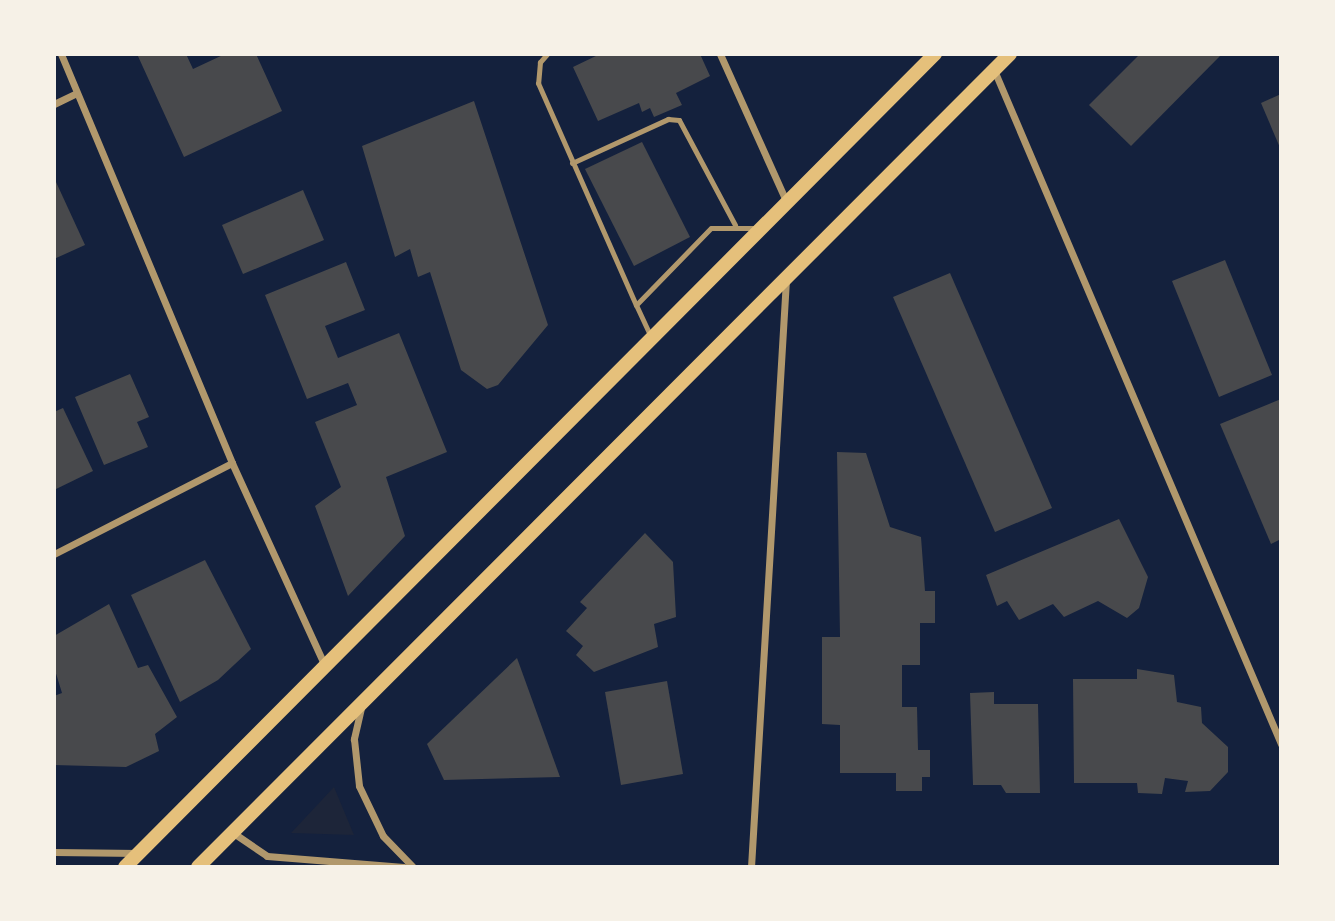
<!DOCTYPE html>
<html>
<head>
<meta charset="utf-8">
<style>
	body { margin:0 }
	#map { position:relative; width:1335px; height:921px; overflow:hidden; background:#14213d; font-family:"Fira Sans",sans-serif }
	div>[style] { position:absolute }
	.green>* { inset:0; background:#1d2539 }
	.building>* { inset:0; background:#48494c }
	.service>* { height:5px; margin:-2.5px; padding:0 2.5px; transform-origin:2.5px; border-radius:2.5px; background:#b1986c }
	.minor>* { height:7px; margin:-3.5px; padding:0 3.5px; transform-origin:3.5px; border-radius:3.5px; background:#b1986c }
	.secondary>* { height:14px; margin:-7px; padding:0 7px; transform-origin:7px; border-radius:7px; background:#e5c07b }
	span { translate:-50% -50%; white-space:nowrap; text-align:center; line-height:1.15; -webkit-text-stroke:6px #f6f1e7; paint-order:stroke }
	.frame { position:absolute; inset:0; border:56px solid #f6f1e7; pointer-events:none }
</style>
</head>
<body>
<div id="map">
	<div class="green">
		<i style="clip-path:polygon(334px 787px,354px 835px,291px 833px)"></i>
	</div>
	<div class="building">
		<i style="clip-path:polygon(137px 54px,186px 54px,193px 69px,225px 54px,256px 54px,282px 111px,184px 157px)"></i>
		<i style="clip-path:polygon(600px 54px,700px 54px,710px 76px,676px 93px,682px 105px,654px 117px,650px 108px,642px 112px,639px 103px,598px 121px,573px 67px)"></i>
		<i style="clip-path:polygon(1140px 54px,1222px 54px,1131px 146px,1089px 105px)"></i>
		<i style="clip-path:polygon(1281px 94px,1281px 150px,1261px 103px)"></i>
		<i style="clip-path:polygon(474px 101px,548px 325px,498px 385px,487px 389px,461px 370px,430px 272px,418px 277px,410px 249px,395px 257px,362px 146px)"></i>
		<i style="clip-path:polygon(642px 142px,690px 237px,634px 266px,585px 169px)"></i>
		<i style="clip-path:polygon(56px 182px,85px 245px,54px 259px,54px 183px)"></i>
		<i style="clip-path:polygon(303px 190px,324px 240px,243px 274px,222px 225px)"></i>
		<i style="clip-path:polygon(1225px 260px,1272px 375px,1219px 397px,1172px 281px)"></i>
		<i style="clip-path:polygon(346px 262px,365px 310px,325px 326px,338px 358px,399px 333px,447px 452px,386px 477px,405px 536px,348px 596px,315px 506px,341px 487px,315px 422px,357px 405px,348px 383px,307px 399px,265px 295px)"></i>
		<i style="clip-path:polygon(950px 273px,1052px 508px,995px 532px,893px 297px)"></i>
		<i style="clip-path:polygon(130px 374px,149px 417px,137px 422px,148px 447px,104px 465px,75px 397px)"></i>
		<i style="clip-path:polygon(1281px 399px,1281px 539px,1271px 544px,1220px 424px)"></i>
		<i style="clip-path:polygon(63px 408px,93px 471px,54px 490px,54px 412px)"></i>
		<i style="clip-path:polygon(837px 452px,866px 453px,890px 527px,921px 537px,925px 591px,935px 591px,935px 623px,920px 623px,920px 665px,902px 665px,902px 707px,917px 707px,918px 750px,930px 750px,930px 777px,922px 777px,922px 791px,896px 791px,896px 773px,840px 773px,840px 725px,822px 724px,822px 637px,840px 637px)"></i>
		<i style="clip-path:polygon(1119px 519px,1148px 577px,1139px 608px,1127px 618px,1098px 601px,1064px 617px,1053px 604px,1019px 620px,1007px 601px,997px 606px,986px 575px)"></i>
		<i style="clip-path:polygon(645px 533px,673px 562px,676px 617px,654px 624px,658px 647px,594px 672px,576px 655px,583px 646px,566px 631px,587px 608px,580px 602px)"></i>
		<i style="clip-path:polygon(205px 560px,251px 649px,218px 680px,180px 702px,131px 595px)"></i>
		<i style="clip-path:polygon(109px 604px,138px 668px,148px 665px,177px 717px,155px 734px,159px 751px,126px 767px,54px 765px,54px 696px,62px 693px,54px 667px,54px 636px)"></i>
		<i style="clip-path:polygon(517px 658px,560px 777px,444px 780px,427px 744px)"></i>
		<i style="clip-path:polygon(1137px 669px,1174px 675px,1177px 702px,1201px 707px,1202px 723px,1228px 747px,1228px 772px,1210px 791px,1185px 792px,1188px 781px,1165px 778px,1162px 794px,1138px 793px,1137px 783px,1074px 783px,1073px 679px,1137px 679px)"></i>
		<i style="clip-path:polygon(667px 681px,683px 774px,621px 785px,605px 692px)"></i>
		<i style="clip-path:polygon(994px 692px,994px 704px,1038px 704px,1040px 793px,1006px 793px,1001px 785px,973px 785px,970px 693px)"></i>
	</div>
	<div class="service">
		<i style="left:547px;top:54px;width:11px;rotate:131deg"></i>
		<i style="left:540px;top:62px;width:21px;rotate:95deg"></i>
		<i style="left:538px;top:83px;width:243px;rotate:66.2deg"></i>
		<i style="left:572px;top:163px;width:106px;rotate:-24.6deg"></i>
		<i style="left:668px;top:119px;width:11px;rotate:5deg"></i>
		<i style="left:679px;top:120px;width:119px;rotate:61.9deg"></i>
		<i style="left:651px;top:337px;width:35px;rotate:-115deg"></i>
		<i style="left:636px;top:305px;width:107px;rotate:-45.8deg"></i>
		<i style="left:711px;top:228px;width:47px"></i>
	</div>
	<div class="minor">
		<i style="left:61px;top:54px;width:443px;rotate:67.3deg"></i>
		<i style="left:232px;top:463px;width:223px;rotate:65.4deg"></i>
		<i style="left:720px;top:54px;width:163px;rotate:65.8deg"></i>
		<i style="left:994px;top:70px;width:733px;rotate:66.93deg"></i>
		<i style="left:54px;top:104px;width:25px;rotate:-26deg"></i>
		<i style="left:54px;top:554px;width:200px;rotate:-27.1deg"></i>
		<i style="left:361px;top:708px;width:32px;rotate:103deg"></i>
		<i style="left:354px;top:739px;width:47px;rotate:83.9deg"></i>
		<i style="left:359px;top:786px;width:55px;rotate:64.4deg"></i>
		<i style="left:383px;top:836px;width:43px;rotate:45.9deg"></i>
		<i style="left:232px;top:832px;width:42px;rotate:34.4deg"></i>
		<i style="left:267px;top:856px;width:137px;rotate:4.6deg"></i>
		<i style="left:54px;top:852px;width:84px;rotate:0.7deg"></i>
		<i style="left:751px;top:867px;width:588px;rotate:-86.59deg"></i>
	</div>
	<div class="secondary">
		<i style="left:125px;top:867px;width:1148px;rotate:-45.11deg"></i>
		<i style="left:198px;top:867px;width:1149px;rotate:-45.04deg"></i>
	</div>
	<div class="frame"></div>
</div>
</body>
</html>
